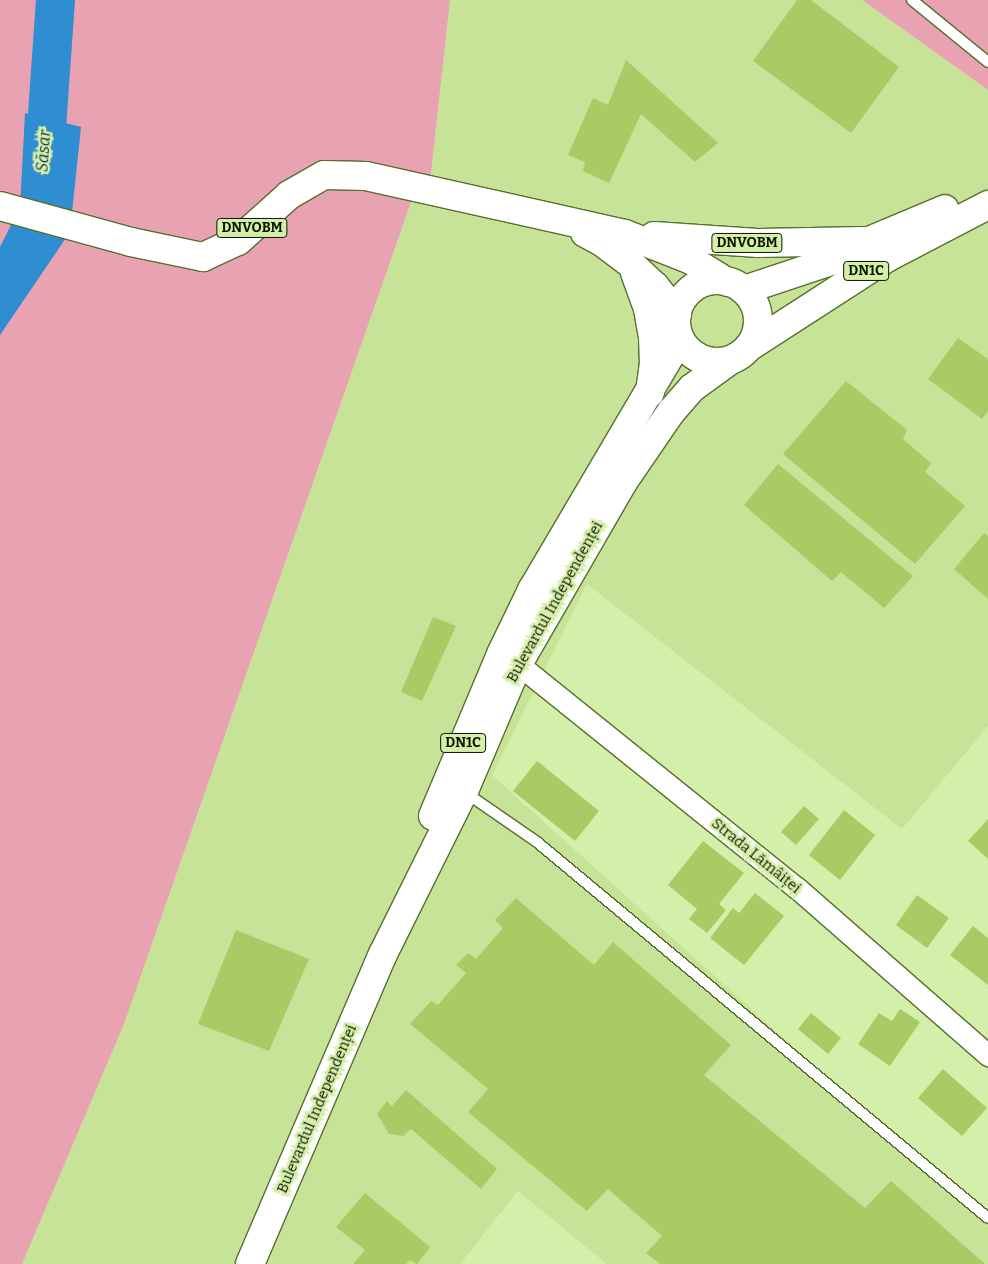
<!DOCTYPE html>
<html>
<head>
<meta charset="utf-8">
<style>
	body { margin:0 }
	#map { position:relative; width:988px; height:1264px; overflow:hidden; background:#d4efa9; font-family:Bitter,serif }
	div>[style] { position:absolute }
	.built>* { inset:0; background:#c7e397 }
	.green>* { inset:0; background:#e8a2b1 }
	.water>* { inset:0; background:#2f8dd1 }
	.river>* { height:39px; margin:-19.5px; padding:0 19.5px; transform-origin:19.5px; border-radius:19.5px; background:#2f8dd1 }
	.building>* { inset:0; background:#a8cb66 }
	.roads { filter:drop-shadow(1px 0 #586e2c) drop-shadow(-1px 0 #586e2c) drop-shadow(0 1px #586e2c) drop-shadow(0 -1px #586e2c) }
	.service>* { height:10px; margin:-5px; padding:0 5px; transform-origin:5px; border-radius:5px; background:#fff }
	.minor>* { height:21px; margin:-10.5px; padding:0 10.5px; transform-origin:10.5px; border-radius:10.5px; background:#fff }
	.primary>* { height:28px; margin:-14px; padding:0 14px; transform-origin:14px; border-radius:14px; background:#fff }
	.trunk>* { height:28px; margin:-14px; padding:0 14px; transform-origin:14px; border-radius:14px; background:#fff }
	.trunk>.ring { margin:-14px; padding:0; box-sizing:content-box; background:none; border:28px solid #fff; border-radius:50% }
	span { translate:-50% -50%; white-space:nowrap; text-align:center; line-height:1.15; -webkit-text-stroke:5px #d4efa9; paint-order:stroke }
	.shield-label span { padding:1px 4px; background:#d4efa9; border:1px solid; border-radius:4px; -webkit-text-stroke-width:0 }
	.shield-label { font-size:14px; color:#0d1500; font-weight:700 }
	.street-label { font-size:15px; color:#0d1500 }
	.water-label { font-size:16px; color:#0d334f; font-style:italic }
</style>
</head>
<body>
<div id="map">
	<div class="built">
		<i style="clip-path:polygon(450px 0,862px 0,988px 90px,988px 726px,902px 829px,587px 584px,492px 775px,988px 1223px,988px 1264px,607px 1264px,518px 1191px,460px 1264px,22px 1264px,124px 1024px,411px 202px,429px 191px)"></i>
	</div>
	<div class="green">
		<i style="clip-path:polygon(0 0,450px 0,429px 191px,411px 202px,124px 1024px,22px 1264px,0 1264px)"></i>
		<i style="clip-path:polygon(862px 0,988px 0,988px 90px)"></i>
	</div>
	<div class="water">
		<i style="clip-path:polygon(25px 113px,81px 127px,70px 232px,0 335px,0 247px,20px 207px)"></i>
	</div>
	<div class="river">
		<i style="left:43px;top:171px;width:171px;rotate:-86deg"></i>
	</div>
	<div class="building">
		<i style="clip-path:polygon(797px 0,811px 0,899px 67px,851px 133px,753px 61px)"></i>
		<i style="clip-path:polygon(626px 60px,718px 143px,695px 162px,641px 114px,609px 183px,583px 171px,585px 162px,568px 155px,593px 98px,608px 105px)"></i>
		<i style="clip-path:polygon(958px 338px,988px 359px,988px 411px,982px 419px,928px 379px)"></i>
		<i style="clip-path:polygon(846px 381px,907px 430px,903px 439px,931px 463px,925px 472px,965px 506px,915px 564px,783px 454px)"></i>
		<i style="clip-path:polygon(778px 464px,913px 576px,884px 608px,841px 572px,832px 581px,744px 505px)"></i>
		<i style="clip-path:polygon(984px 533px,988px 536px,988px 599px,954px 569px)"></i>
		<i style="clip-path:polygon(433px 617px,456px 626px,422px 701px,401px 692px)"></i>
		<i style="clip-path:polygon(537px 761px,599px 811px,575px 841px,513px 791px)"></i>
		<i style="clip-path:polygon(804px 806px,819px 819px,796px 845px,781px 832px)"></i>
		<i style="clip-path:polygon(844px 810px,875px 835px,840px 880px,809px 855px)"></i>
		<i style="clip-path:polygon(988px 819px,988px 859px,968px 841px)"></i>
		<i style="clip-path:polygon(703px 841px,744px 873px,719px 904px,726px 910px,707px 933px,689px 919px,697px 909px,668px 885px)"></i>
		<i style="clip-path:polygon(755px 893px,784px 916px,744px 965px,710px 938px,733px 908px,739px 913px)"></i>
		<i style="clip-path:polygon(917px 895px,949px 918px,927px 948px,896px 925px)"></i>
		<i style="clip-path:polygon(516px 898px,594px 965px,613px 942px,731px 1045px,704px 1075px,865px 1208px,891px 1181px,985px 1264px,660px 1264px,646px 1253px,662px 1236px,608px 1189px,587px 1211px,468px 1112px,488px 1089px,410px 1024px,431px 1001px,438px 1005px,466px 973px,456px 965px,468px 953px,476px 959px,503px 928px,495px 920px)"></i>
		<i style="clip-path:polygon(973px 926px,988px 938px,988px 985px,950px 955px)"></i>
		<i style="clip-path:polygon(236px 930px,309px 959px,269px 1051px,198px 1024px)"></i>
		<i style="clip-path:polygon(900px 1009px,920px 1022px,890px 1066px,858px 1044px,879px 1013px,892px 1021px)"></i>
		<i style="clip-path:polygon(811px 1013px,841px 1038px,828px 1054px,798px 1029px)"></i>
		<i style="clip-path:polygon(943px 1069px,987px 1108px,962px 1136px,918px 1098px)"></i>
		<i style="clip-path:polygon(406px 1090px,497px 1169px,481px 1189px,411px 1129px,403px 1136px,389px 1134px,377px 1114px,387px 1101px,392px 1106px)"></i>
		<i style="clip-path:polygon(365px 1193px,430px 1247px,417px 1264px,410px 1260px,406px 1264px,353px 1264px,365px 1250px,336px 1227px)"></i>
	</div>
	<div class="roads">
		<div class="service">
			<i style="left:912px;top:0;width:98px;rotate:39.2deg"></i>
			<i style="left:466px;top:793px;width:86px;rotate:34.6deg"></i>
			<i style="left:537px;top:842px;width:587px;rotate:39.82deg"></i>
		</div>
		<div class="minor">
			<i style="left:518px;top:664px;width:358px;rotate:38.8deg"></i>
			<i style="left:797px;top:888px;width:254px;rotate:41.2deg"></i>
		</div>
		<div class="primary">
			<i style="left:433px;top:816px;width:178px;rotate:-67.2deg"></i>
			<i style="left:502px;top:652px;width:69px;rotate:-64.2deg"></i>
			<i style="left:532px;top:590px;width:291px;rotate:-59.5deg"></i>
			<i style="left:250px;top:1264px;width:337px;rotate:-66.8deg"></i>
			<i style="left:383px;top:954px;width:182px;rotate:-63.6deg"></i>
			<i style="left:464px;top:791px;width:138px;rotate:-67deg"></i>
			<i style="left:518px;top:664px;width:210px;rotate:-60deg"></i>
			<i style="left:623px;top:482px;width:85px;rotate:-55.6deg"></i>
			<i style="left:671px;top:412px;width:32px;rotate:-49deg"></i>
			<i style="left:692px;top:388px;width:46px;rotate:-36.1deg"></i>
		</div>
		<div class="trunk">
			<i style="left:0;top:206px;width:136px;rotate:15.4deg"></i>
			<i style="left:131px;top:242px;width:74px;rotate:11.8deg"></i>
			<i style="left:203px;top:257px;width:38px;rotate:-25deg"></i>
			<i style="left:238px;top:241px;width:69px;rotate:-42deg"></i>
			<i style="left:289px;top:195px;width:40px;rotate:-29.7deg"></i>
			<i style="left:324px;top:175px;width:42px;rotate:1.4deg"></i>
			<i style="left:366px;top:176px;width:265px;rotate:12.6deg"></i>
			<i style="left:625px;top:234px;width:71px;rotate:21.5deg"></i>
			<i style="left:691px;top:260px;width:42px;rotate:31.4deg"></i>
			<i style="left:585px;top:233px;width:19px;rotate:28deg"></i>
			<i style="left:602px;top:242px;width:35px;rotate:37deg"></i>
			<i style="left:630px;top:263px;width:34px;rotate:43deg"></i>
			<i style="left:655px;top:286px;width:36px;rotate:52deg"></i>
			<i style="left:654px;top:236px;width:104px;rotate:3.9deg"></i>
			<i style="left:758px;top:243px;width:105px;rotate:-1.1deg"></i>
			<i style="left:635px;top:273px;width:38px;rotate:70deg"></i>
			<i style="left:648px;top:309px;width:28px;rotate:80deg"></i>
			<i style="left:653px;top:337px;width:26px;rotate:88deg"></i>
			<i style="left:654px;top:363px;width:30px;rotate:98deg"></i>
			<i class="ring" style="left:676px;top:280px;width:54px;height:54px"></i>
			<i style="left:744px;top:290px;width:92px;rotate:-18.4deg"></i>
			<i style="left:831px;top:261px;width:43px;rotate:-27.8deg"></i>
			<i style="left:869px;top:241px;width:82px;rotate:-22.8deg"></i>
			<i style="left:749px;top:347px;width:166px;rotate:-32.9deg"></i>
			<i style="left:888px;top:257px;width:113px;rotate:-27.5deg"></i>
		</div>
	</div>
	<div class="shield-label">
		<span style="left:252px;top:228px">DNVOBM</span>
		<span style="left:747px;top:243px">DNVOBM</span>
		<span style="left:866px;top:271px">DN1C</span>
		<span style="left:463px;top:743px">DN1C</span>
	</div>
	<div class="street-label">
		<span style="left:555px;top:602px;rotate:-61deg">Bulevardul Independenței</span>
		<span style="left:756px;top:856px;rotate:39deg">Strada Lămâiței</span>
		<span style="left:317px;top:1109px;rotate:-67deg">Bulevardul Independenței</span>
	</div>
	<div class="water-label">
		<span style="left:44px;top:151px;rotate:-86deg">Săsar</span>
	</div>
</div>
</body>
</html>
